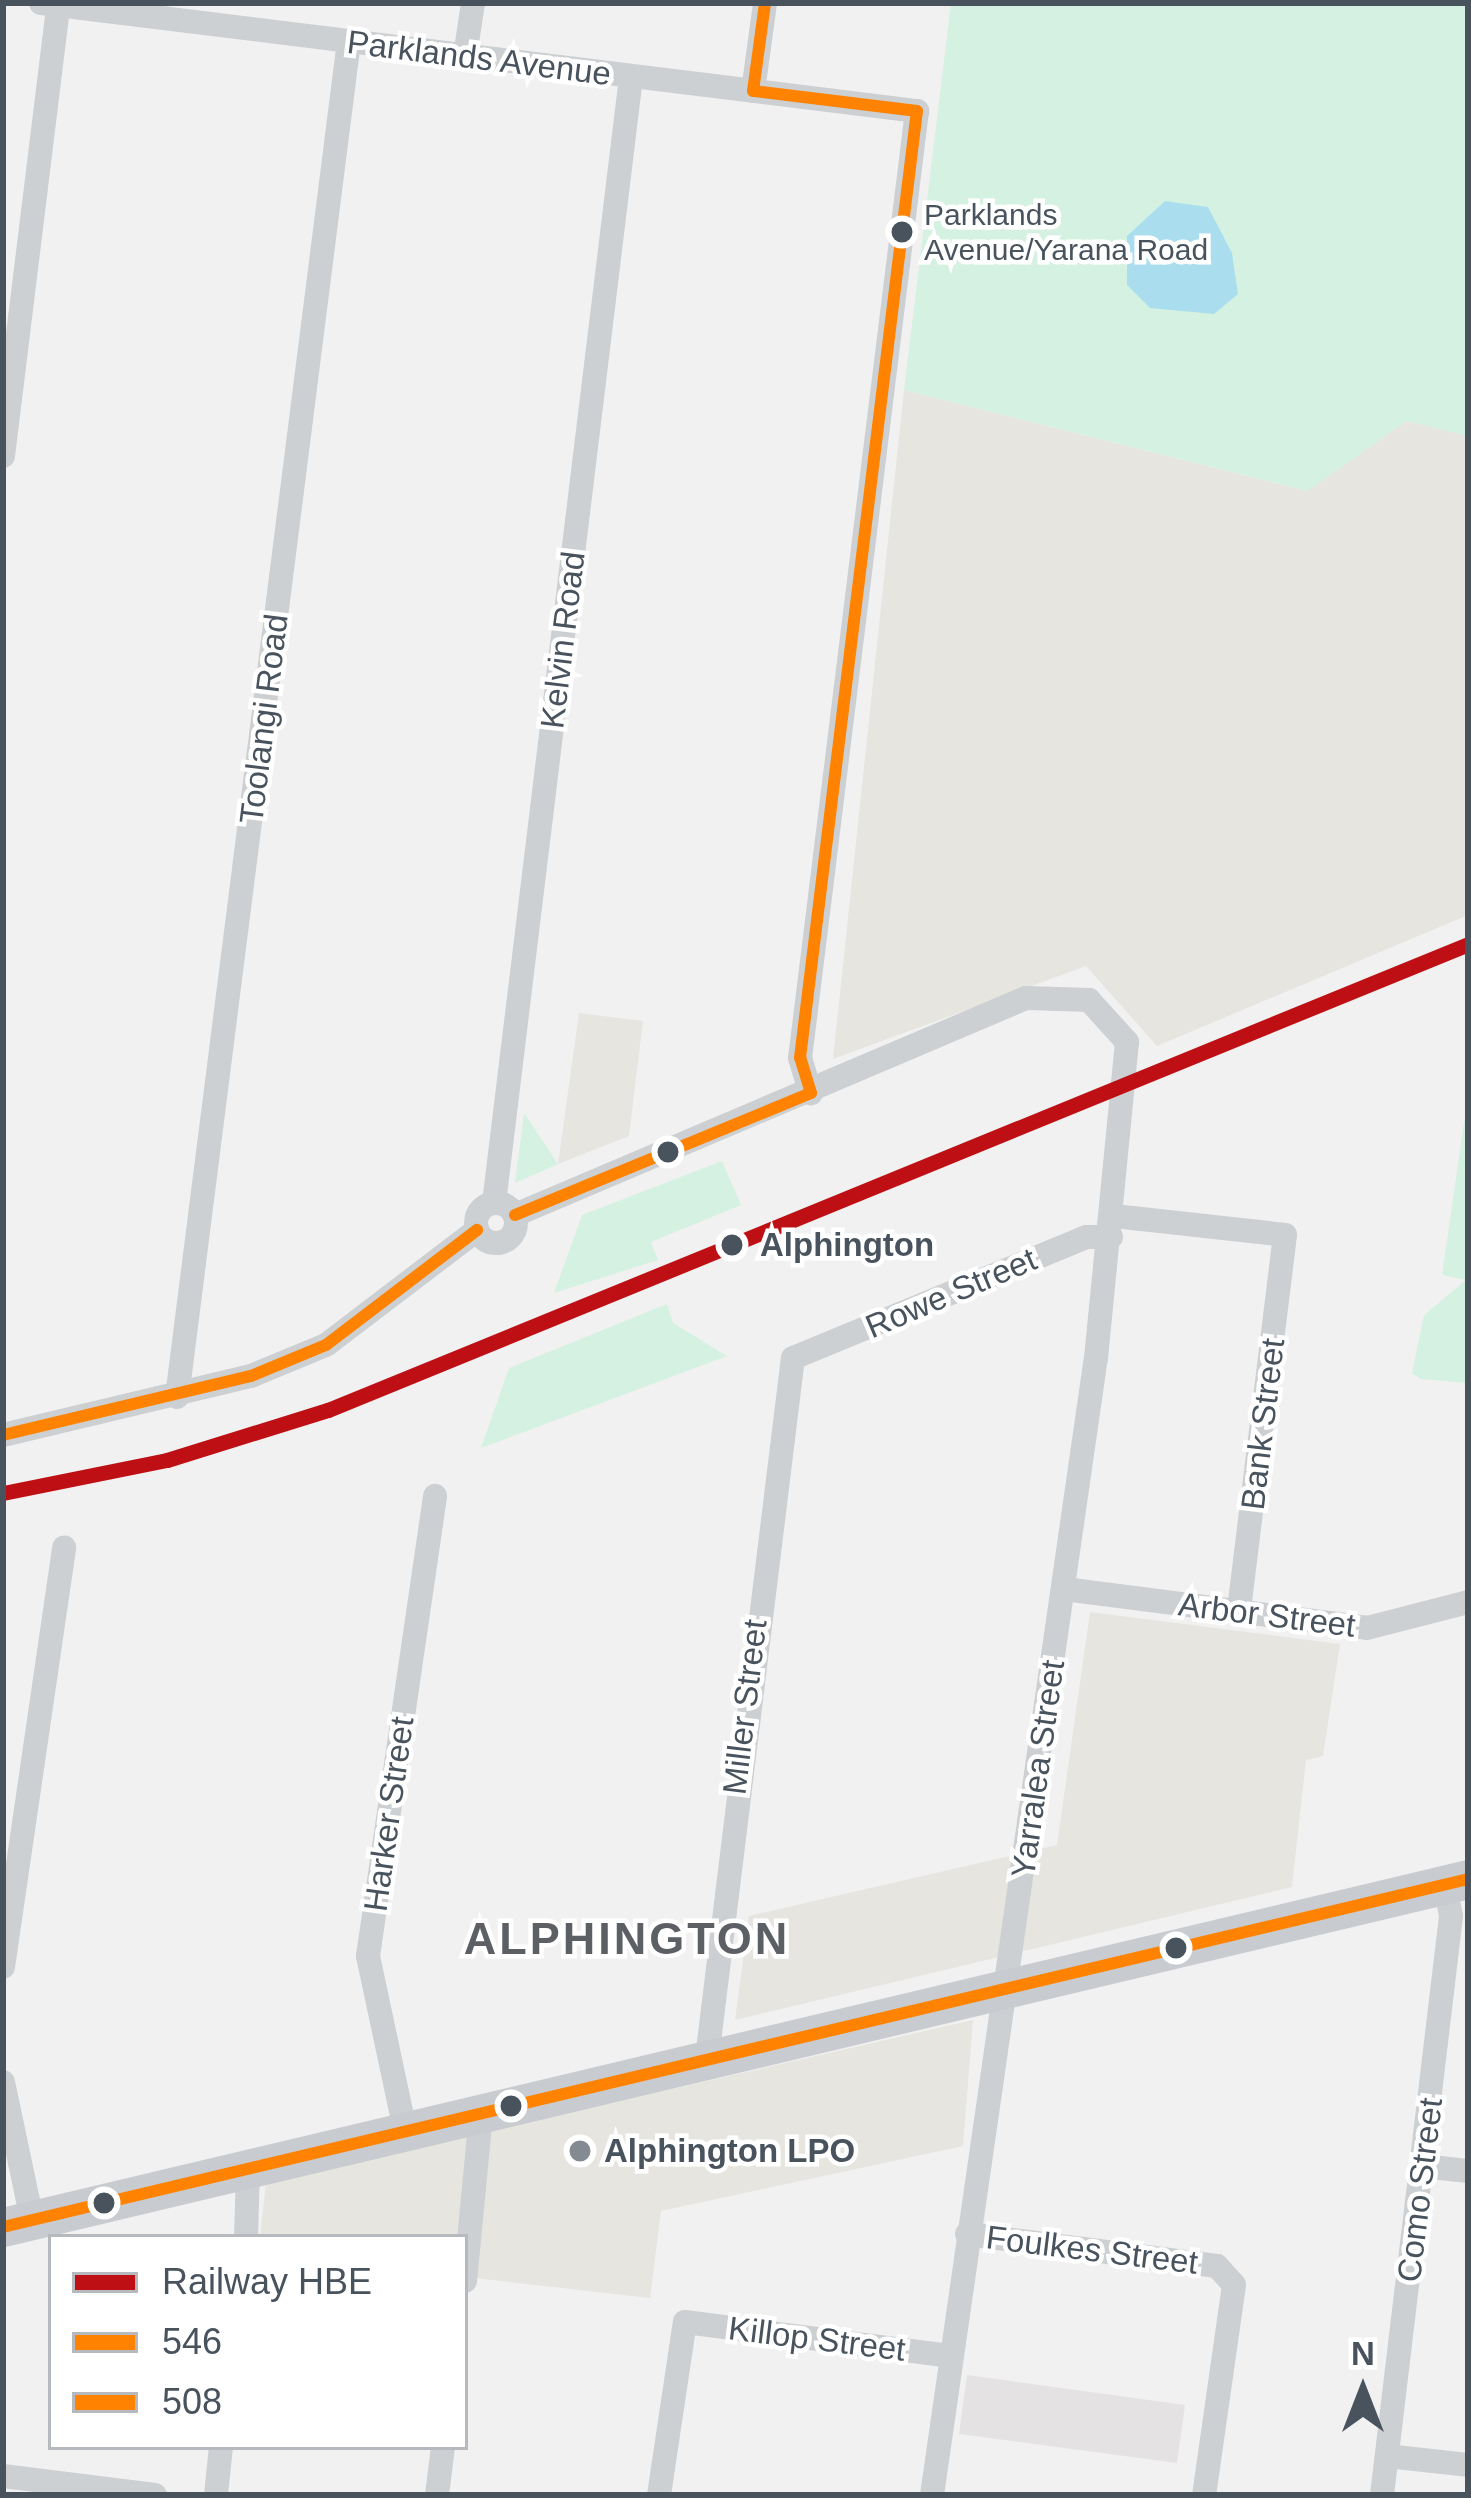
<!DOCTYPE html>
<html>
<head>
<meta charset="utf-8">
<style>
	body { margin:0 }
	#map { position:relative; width:1471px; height:2498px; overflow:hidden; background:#f2f1f1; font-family:Arial,sans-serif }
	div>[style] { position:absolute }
	.commercial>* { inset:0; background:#e6e5df }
	.education>* { inset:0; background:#e4e2e3 }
	.green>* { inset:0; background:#d5f1e1 }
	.water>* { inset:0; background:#aadeef }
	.minor>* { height:24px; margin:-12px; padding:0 12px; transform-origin:12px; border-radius:12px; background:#cdd0d2 }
	.minor>.ring { margin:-12px; padding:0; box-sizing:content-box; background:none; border:24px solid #cdd0d2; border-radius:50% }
	.primary>* { height:39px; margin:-19.5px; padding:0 19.5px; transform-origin:19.5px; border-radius:19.5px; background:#c8ccd0 }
	.bus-1>* { height:12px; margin:-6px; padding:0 6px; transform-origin:6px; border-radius:6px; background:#ff8200 }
	.bus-2>* { height:12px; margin:-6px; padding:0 6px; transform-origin:6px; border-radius:6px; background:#ff8200 }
	.rail-1>* { height:15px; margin:-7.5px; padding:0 7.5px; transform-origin:7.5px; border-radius:7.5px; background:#be1014 }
	.dots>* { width:33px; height:33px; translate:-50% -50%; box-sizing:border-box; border:6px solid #fff; border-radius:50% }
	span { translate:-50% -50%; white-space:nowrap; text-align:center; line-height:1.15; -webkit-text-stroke:9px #fff; paint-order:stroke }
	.bus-label { font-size:30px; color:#48535e }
	.left { translate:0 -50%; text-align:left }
	.street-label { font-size:33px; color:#48535e }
	.stop-label { font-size:33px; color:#48535e; font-weight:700 }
	.poi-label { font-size:33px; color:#48535e; font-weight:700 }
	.district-label { font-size:45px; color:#5c6065; font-weight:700; letter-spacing:3px }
	.frame { position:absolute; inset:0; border:6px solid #48535e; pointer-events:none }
	.legend { position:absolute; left:48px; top:2234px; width:420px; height:216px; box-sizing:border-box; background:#fff; border:3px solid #b6babf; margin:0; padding:15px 21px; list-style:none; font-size:36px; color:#48535e }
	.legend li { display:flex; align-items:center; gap:24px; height:60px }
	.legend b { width:60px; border:3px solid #b6babf }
	.north { position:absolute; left:1303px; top:2330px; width:120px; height:120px; -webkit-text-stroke:9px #fff; paint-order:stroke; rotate:0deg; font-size:33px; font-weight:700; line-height:48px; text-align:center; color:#48535e }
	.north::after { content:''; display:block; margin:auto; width:42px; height:54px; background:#48535e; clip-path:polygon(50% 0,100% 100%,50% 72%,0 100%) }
</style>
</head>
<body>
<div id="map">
	<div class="commercial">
		<i style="clip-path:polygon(904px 390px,1307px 491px,1406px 421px,1468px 436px,1468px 915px,1157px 1046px,1086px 966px,833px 1059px)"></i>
		<i style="clip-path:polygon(579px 1013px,643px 1021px,629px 1136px,558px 1164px)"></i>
		<i style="clip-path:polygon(1090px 1612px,1340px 1644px,1323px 1756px,1306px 1760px,1292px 1887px,735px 2020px,749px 1916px,1057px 1845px)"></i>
		<i style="clip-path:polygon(973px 2020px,963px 2146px,661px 2211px,650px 2298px,465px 2277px,465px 2237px,260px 2237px,266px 2182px)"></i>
	</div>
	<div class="education">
		<i style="clip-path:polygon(967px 2375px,1185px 2405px,1177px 2463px,959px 2434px)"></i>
	</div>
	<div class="green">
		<i style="clip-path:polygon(951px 3px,1468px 3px,1468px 436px,1406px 421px,1308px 491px,904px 390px)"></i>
		<i style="clip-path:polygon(1468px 1095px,1468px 1383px,1421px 1379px,1412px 1373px,1424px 1315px,1466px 1280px,1442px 1275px)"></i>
		<i style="clip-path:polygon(524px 1113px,558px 1164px,515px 1183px)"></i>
		<i style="clip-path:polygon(722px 1161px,741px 1205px,651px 1242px,658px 1260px,554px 1293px,582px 1215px)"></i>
		<i style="clip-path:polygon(667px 1304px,673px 1323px,727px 1356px,481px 1448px,509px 1368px)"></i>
	</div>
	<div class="water">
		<i style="clip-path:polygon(1165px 201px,1208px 207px,1232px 253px,1238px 294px,1214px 314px,1150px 308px,1127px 285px,1127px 236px)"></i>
	</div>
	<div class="minor">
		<i style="left:41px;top:3px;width:883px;rotate:7.03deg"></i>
		<i style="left:917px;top:111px;width:954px;rotate:97.04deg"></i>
		<i style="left:800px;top:1058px;width:37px;rotate:73deg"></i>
		<i style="left:465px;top:56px;width:54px;rotate:-81.4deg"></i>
		<i style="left:753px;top:91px;width:89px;rotate:-82.2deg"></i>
		<i style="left:3px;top:456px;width:454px;rotate:-83deg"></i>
		<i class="ring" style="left:476px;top:1203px;width:16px;height:16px"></i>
		<i style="left:494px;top:1203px;width:1134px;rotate:-83.06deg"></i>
		<i style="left:515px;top:1215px;width:555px;rotate:-23.01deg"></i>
		<i style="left:1026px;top:998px;width:63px;rotate:1.8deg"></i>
		<i style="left:1089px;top:1000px;width:57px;rotate:47.9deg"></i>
		<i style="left:1127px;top:1042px;width:317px;rotate:95.6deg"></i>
		<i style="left:1096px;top:1357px;width:1150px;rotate:98.2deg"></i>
		<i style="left:1114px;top:1216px;width:172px;rotate:6.3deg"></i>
		<i style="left:1285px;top:1235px;width:380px;rotate:97deg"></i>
		<i style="left:177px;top:1397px;width:1366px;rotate:-82.77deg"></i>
		<i style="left:3px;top:1435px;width:255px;rotate:-13.4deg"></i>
		<i style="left:251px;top:1376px;width:81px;rotate:-22.5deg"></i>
		<i style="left:326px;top:1345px;width:190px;rotate:-37.3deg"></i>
		<i style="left:1064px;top:1589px;width:305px;rotate:7.3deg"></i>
		<i style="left:1367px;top:1628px;width:104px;rotate:-14.4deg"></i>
		<i style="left:3px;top:1967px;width:424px;rotate:-81.7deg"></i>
		<i style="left:707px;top:2058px;width:705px;rotate:-83deg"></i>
		<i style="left:793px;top:1358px;width:317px;rotate:-22.4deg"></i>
		<i style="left:1086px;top:1237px;width:25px"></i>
		<i style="left:3px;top:2082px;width:141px;rotate:78.1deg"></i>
		<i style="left:405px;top:2130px;width:178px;rotate:-102deg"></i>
		<i style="left:368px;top:1956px;width:465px;rotate:-81.7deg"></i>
		<i style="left:1422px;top:2166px;width:46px;rotate:6.2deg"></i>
		<i style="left:967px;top:2234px;width:252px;rotate:7.3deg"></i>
		<i style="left:1217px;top:2266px;width:25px;rotate:48deg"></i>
		<i style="left:1234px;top:2285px;width:212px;rotate:98.1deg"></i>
		<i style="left:246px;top:2237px;width:69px;rotate:-88.3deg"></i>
		<i style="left:465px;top:2281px;width:168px;rotate:-84.5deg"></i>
		<i style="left:1387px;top:2456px;width:81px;rotate:6.3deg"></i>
		<i style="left:3px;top:2476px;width:153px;rotate:7.1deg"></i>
		<i style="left:216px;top:2495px;width:48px;rotate:-84.1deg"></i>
		<i style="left:437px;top:2495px;width:48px;rotate:-82.9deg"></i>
		<i style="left:659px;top:2495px;width:175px;rotate:-81.5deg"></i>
		<i style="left:685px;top:2322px;width:267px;rotate:7.3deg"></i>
		<i style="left:1382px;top:2495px;width:583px;rotate:-83.2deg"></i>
		<i style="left:1451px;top:1916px;width:32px;rotate:-101deg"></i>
	</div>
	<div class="primary">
		<i style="left:3px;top:2227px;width:1506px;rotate:-13.36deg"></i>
	</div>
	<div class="bus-1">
		<i style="left:3px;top:2227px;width:1506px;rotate:-13.36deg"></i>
	</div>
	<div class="bus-2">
		<i style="left:515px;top:1215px;width:320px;rotate:-22.4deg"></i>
		<i style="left:811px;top:1093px;width:37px;rotate:-107deg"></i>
		<i style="left:800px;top:1058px;width:954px;rotate:-82.96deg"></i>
		<i style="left:917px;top:111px;width:165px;rotate:-173deg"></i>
		<i style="left:753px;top:91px;width:89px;rotate:-82.2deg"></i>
		<i style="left:3px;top:1435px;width:255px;rotate:-13.4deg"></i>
		<i style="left:251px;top:1376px;width:81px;rotate:-22.5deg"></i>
		<i style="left:326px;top:1345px;width:190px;rotate:-37.3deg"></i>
	</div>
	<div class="rail-1">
		<i style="left:3px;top:1493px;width:167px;rotate:-11.4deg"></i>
		<i style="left:167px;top:1460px;width:169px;rotate:-17.3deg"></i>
		<i style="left:328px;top:1410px;width:1232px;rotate:-22.23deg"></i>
	</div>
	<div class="dots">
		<i style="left:902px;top:232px;background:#48535e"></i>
		<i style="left:668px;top:1152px;background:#48535e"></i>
		<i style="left:732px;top:1245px;background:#48535e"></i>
		<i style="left:1176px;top:1948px;background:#48535e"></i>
		<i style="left:511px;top:2106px;background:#48535e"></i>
		<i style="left:580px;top:2151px;background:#848a91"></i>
		<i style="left:104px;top:2203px;background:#48535e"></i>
	</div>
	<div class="bus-label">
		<span class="left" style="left:924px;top:232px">Parklands<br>Avenue/Yarana Road</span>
	</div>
	<div class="street-label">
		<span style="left:479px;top:58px;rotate:7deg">Parklands Avenue</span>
		<span style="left:563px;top:640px;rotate:-83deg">Kelvin Road</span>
		<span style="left:264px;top:719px;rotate:-83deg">Toolangi Road</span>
		<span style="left:951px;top:1293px;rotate:-23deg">Rowe Street</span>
		<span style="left:1263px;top:1424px;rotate:-83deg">Bank Street</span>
		<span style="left:1267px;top:1615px;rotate:7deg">Arbor Street</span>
		<span style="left:745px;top:1707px;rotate:-83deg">Miller Street</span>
		<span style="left:1038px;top:1769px;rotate:-82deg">Yarralea Street</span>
		<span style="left:389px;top:1814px;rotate:-82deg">Harker Street</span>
		<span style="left:1420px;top:2190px;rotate:-83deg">Como Street</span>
		<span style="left:1092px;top:2250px;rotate:7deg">Foulkes Street</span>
		<span style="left:817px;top:2339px;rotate:7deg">Killop Street</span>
	</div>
	<div class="stop-label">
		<span class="left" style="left:760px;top:1245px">Alphington</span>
	</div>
	<div class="poi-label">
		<span class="left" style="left:604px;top:2151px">Alphington LPO</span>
	</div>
	<div class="district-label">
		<span style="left:627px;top:1939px">ALPHINGTON</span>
	</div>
	<div class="frame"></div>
	<ul class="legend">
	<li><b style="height:15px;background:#be1014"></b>Railway HBE</li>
	<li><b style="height:15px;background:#ff8200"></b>546</li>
	<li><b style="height:15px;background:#ff8200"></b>508</li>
	</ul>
	<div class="north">N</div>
</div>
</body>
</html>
